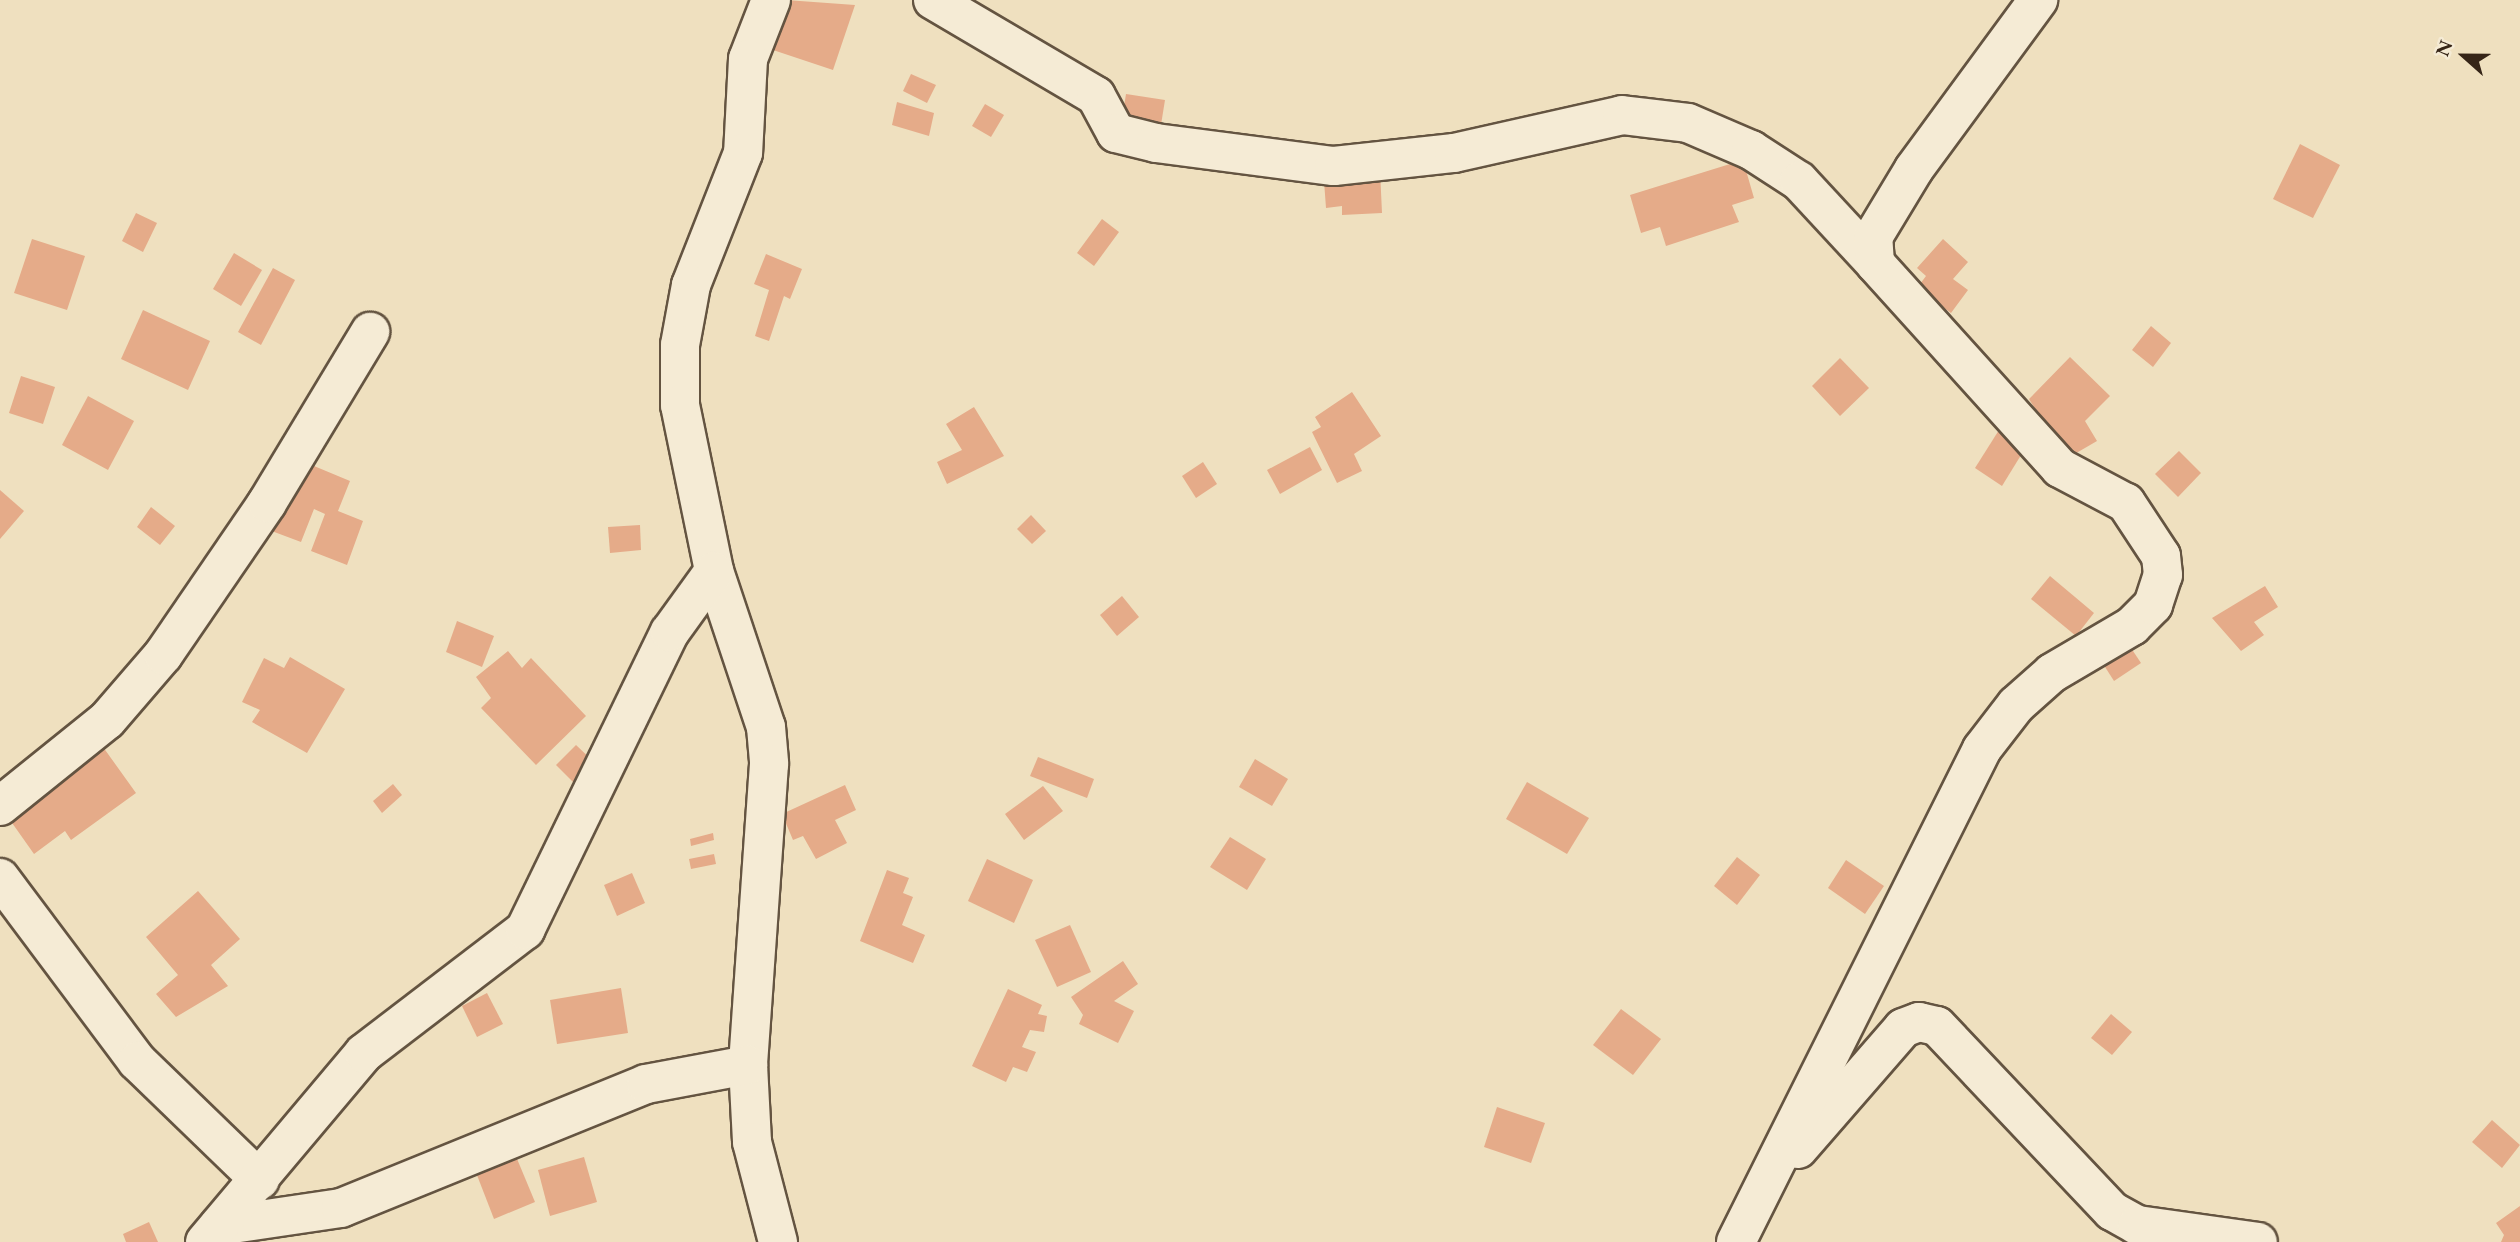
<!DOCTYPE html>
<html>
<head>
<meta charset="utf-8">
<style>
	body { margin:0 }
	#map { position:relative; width:2520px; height:1242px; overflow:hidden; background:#efe0bf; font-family:"EB Garamond",serif }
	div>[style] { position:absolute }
	.building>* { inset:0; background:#e5ab89 }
	.roads { filter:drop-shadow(2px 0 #645441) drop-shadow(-2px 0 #645441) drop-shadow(0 2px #645441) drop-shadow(0 -2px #645441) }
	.minor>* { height:38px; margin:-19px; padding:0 19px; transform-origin:19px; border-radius:19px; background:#f5ebd5 }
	span { translate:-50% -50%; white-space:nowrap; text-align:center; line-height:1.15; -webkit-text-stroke:7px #f5ebd5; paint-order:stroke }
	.north { position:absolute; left:2429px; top:21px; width:70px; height:70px; -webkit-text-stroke:5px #f5ebd5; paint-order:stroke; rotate:291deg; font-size:19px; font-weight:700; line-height:28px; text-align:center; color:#362517 }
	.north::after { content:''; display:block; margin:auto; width:24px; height:32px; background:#362517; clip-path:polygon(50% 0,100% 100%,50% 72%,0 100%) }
</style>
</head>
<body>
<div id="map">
	<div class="building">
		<i style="clip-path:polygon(786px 0,855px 5px,833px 70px,770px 49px)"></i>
		<i style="clip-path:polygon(911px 74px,936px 85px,927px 103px,903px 91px)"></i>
		<i style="clip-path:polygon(1126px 94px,1165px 100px,1160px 131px,1121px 125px)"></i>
		<i style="clip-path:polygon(897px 102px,934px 113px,929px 136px,892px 125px)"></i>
		<i style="clip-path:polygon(985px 104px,1004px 115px,991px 137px,972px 126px)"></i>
		<i style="clip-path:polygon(2300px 144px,2340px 165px,2313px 218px,2273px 199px)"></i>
		<i style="clip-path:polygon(1743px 160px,1754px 198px,1732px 205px,1739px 222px,1666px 246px,1660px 227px,1641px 233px,1630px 195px)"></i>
		<i style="clip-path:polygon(1380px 170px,1382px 213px,1342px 215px,1342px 206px,1326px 208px,1324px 181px)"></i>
		<i style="clip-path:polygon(136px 213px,157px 223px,143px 252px,122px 241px)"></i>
		<i style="clip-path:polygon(1102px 219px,1119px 232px,1094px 266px,1077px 253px)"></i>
		<i style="clip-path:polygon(32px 239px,85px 256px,67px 310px,14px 293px)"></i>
		<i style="clip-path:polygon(1943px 239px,1968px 262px,1953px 279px,1968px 290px,1951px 313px,1917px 288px,1926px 276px,1917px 268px)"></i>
		<i style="clip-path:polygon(234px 253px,262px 270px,241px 306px,213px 289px)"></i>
		<i style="clip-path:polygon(766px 254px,802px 269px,790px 299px,784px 296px,769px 341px,755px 336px,769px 290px,754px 284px)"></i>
		<i style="clip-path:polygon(273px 268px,295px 280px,261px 345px,238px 332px)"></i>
		<i style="clip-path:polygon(143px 310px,210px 341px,188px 390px,121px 359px)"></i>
		<i style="clip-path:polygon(2151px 326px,2171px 343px,2153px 367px,2132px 350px)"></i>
		<i style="clip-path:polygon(2070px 357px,2110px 396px,2085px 421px,2097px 441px,2066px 459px,2029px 399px)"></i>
		<i style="clip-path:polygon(1840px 358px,1869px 388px,1840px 416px,1812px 386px)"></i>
		<i style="clip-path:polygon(21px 376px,55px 387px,43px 424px,9px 413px)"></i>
		<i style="clip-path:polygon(1352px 392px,1381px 436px,1354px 454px,1362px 471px,1337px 483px,1312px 432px,1321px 427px,1315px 417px)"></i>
		<i style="clip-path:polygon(88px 396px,134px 421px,108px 470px,62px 445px)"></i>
		<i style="clip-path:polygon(974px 407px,1004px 456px,947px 484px,937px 462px,962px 450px,946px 424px)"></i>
		<i style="clip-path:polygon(1999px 430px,2026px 447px,2002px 486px,1975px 468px)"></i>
		<i style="clip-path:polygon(1310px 447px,1322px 470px,1280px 494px,1267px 470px)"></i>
		<i style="clip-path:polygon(2179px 451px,2201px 473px,2178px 497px,2155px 474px)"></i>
		<i style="clip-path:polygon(302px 461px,350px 481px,338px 511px,363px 521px,347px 565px,311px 551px,325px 514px,314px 509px,301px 542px,269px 530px)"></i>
		<i style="clip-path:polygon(1203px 462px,1217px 484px,1196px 498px,1182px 476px)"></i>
		<i style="clip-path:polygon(0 490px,24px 511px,0 539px)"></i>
		<i style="clip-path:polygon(151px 507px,175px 526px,160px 545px,137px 527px)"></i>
		<i style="clip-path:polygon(1031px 515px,1046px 531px,1032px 544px,1017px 529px)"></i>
		<i style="clip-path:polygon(640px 525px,641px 550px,610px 553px,608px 527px)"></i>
		<i style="clip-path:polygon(2050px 576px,2094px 613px,2076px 636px,2031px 599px)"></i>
		<i style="clip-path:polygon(2265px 586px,2278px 607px,2254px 622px,2264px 635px,2241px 651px,2212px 618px)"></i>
		<i style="clip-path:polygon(1122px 596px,1139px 617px,1117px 636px,1100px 615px)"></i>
		<i style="clip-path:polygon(457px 621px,494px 636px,482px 667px,446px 652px)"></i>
		<i style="clip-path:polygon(2125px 639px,2141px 663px,2114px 681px,2098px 656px)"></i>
		<i style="clip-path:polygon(508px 651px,522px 668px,531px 658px,586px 716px,536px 765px,481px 708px,491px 698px,476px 677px)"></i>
		<i style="clip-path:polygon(290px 657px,345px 689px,307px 753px,252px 722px,260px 710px,242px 702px,264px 658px,284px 668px)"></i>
		<i style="clip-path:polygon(98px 740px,136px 793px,71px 840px,65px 831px,34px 854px,10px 820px)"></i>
		<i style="clip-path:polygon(576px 745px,595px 763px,575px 784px,556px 765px)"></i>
		<i style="clip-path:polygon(1038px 757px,1094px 779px,1087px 798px,1030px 776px)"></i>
		<i style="clip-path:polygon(1255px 759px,1288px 779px,1272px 806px,1239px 787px)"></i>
		<i style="clip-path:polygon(1527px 782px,1589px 818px,1567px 854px,1506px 819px)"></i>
		<i style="clip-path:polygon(393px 784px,402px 795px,382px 813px,373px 801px)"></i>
		<i style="clip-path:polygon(845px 785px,856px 810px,835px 820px,847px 843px,816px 859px,803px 836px,793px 840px,782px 814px)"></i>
		<i style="clip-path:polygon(1043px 786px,1063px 811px,1024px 840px,1005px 814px)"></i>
		<i style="clip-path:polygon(713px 833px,714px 840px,691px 846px,690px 839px)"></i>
		<i style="clip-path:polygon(1230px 837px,1266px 859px,1247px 890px,1210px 867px)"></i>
		<i style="clip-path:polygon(714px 854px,716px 864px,691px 869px,689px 859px)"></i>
		<i style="clip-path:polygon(1737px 857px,1760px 875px,1737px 905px,1714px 886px)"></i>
		<i style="clip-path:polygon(987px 859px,1033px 880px,1014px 923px,968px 901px)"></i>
		<i style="clip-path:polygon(1846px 860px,1884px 886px,1865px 914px,1828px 888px)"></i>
		<i style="clip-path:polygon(887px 870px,909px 878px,903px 893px,913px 897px,902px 925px,925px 935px,913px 963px,860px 941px)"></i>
		<i style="clip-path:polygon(632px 873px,645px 903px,617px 916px,604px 885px)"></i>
		<i style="clip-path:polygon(198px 891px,240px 939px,211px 965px,228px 986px,176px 1017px,156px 994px,178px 975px,146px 937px)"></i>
		<i style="clip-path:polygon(1070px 925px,1091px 972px,1057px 987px,1035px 940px)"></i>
		<i style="clip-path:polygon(1123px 961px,1138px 984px,1114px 1001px,1134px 1011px,1118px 1043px,1079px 1024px,1083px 1015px,1071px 997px)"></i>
		<i style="clip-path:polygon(621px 988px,628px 1033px,557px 1044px,550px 1000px)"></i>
		<i style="clip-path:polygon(1008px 989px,1042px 1005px,1038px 1014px,1047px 1016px,1044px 1032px,1030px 1030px,1022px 1047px,1036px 1052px,1027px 1072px,1013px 1067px,1006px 1082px,972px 1066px)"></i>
		<i style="clip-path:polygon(487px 993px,503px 1024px,477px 1037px,462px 1006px)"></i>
		<i style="clip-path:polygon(1621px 1009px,1661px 1039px,1633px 1075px,1593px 1045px)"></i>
		<i style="clip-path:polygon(2111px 1014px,2132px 1032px,2112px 1055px,2091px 1038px)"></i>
		<i style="clip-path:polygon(1497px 1107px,1545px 1123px,1531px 1163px,1484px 1147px)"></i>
		<i style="clip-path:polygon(2492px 1120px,2520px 1145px,2502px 1168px,2472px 1142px)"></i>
		<i style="clip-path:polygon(515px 1154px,535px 1202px,494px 1219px,475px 1170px)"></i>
		<i style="clip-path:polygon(584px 1157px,597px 1202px,550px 1216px,538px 1170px)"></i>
		<i style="clip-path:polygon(2520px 1206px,2520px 1242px,2501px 1242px,2504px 1235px,2496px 1223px)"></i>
		<i style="clip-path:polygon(149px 1222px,158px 1242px,126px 1242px,123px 1234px)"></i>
	</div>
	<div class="roads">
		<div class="minor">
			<i style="left:771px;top:0;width:63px;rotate:111.3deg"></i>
			<i style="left:748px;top:59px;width:94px;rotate:93deg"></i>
			<i style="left:743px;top:153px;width:142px;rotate:111.5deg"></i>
			<i style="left:691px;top:285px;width:61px;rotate:100.4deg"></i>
			<i style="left:680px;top:345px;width:60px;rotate:90deg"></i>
			<i style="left:680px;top:405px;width:169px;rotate:78.4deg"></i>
			<i style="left:714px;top:571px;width:164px;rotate:71.6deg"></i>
			<i style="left:766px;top:727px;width:37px;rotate:85deg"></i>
			<i style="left:769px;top:764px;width:302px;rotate:94deg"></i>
			<i style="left:748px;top:1065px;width:77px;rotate:87deg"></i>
			<i style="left:752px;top:1142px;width:103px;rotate:75.4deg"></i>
			<i style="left:933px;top:0;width:189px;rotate:30.5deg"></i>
			<i style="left:1096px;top:96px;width:42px;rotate:61.6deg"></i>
			<i style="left:1116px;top:133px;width:41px;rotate:14deg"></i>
			<i style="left:1156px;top:143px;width:179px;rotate:7.4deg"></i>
			<i style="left:1334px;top:166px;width:121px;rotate:-6.2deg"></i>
			<i style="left:1454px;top:153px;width:172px;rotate:-12.7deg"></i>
			<i style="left:1622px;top:115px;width:66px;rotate:6.9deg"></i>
			<i style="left:1688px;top:123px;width:69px;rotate:23.2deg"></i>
			<i style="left:1751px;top:150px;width:57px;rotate:32.9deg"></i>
			<i style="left:1799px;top:181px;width:112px;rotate:47.2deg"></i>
			<i style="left:0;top:806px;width:137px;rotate:-38.8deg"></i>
			<i style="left:107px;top:720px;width:86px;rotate:-49.3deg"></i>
			<i style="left:163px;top:655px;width:184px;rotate:-55.6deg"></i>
			<i style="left:267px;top:503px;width:200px;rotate:-58.9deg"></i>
			<i style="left:0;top:878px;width:229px;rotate:53.2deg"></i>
			<i style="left:137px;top:1061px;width:171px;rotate:44.1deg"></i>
			<i style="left:1798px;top:1149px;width:160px;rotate:-49deg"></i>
			<i style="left:1903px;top:1028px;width:17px;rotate:-21deg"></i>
			<i style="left:1919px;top:1022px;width:18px;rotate:13deg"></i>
			<i style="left:1937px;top:1026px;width:255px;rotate:46.6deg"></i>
			<i style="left:2112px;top:1211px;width:29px;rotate:29deg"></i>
			<i style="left:2137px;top:1225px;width:122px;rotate:8deg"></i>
			<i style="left:219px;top:1226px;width:123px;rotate:-8.4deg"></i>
			<i style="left:341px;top:1208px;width:329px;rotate:-22.1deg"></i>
			<i style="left:646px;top:1084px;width:104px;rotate:-10.6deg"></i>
			<i style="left:205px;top:1242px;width:247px;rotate:-49.9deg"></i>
			<i style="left:364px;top:1053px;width:203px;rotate:-37.4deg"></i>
			<i style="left:525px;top:930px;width:331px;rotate:-64.1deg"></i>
			<i style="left:670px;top:632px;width:75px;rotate:-54.2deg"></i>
			<i style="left:1736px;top:1242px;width:551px;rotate:-63.48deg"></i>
			<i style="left:1982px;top:749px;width:56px;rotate:-52.3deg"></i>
			<i style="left:2016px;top:705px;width:48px;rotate:-41.6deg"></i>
			<i style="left:2052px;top:673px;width:93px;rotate:-30.4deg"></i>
			<i style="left:2132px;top:626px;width:30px;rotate:-45deg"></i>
			<i style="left:2153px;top:605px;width:32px;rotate:-72deg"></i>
			<i style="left:2163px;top:575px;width:19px;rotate:-96deg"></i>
			<i style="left:2161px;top:556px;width:64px;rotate:-123.4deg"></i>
			<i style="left:2126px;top:503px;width:75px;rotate:-152.1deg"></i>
			<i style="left:2060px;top:468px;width:276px;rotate:-132.1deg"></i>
			<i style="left:1875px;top:263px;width:26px;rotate:-94deg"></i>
			<i style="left:1873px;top:237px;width:79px;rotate:-58.9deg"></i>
			<i style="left:1914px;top:169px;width:210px;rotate:-53.7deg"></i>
		</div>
	</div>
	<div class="north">N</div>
</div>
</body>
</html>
